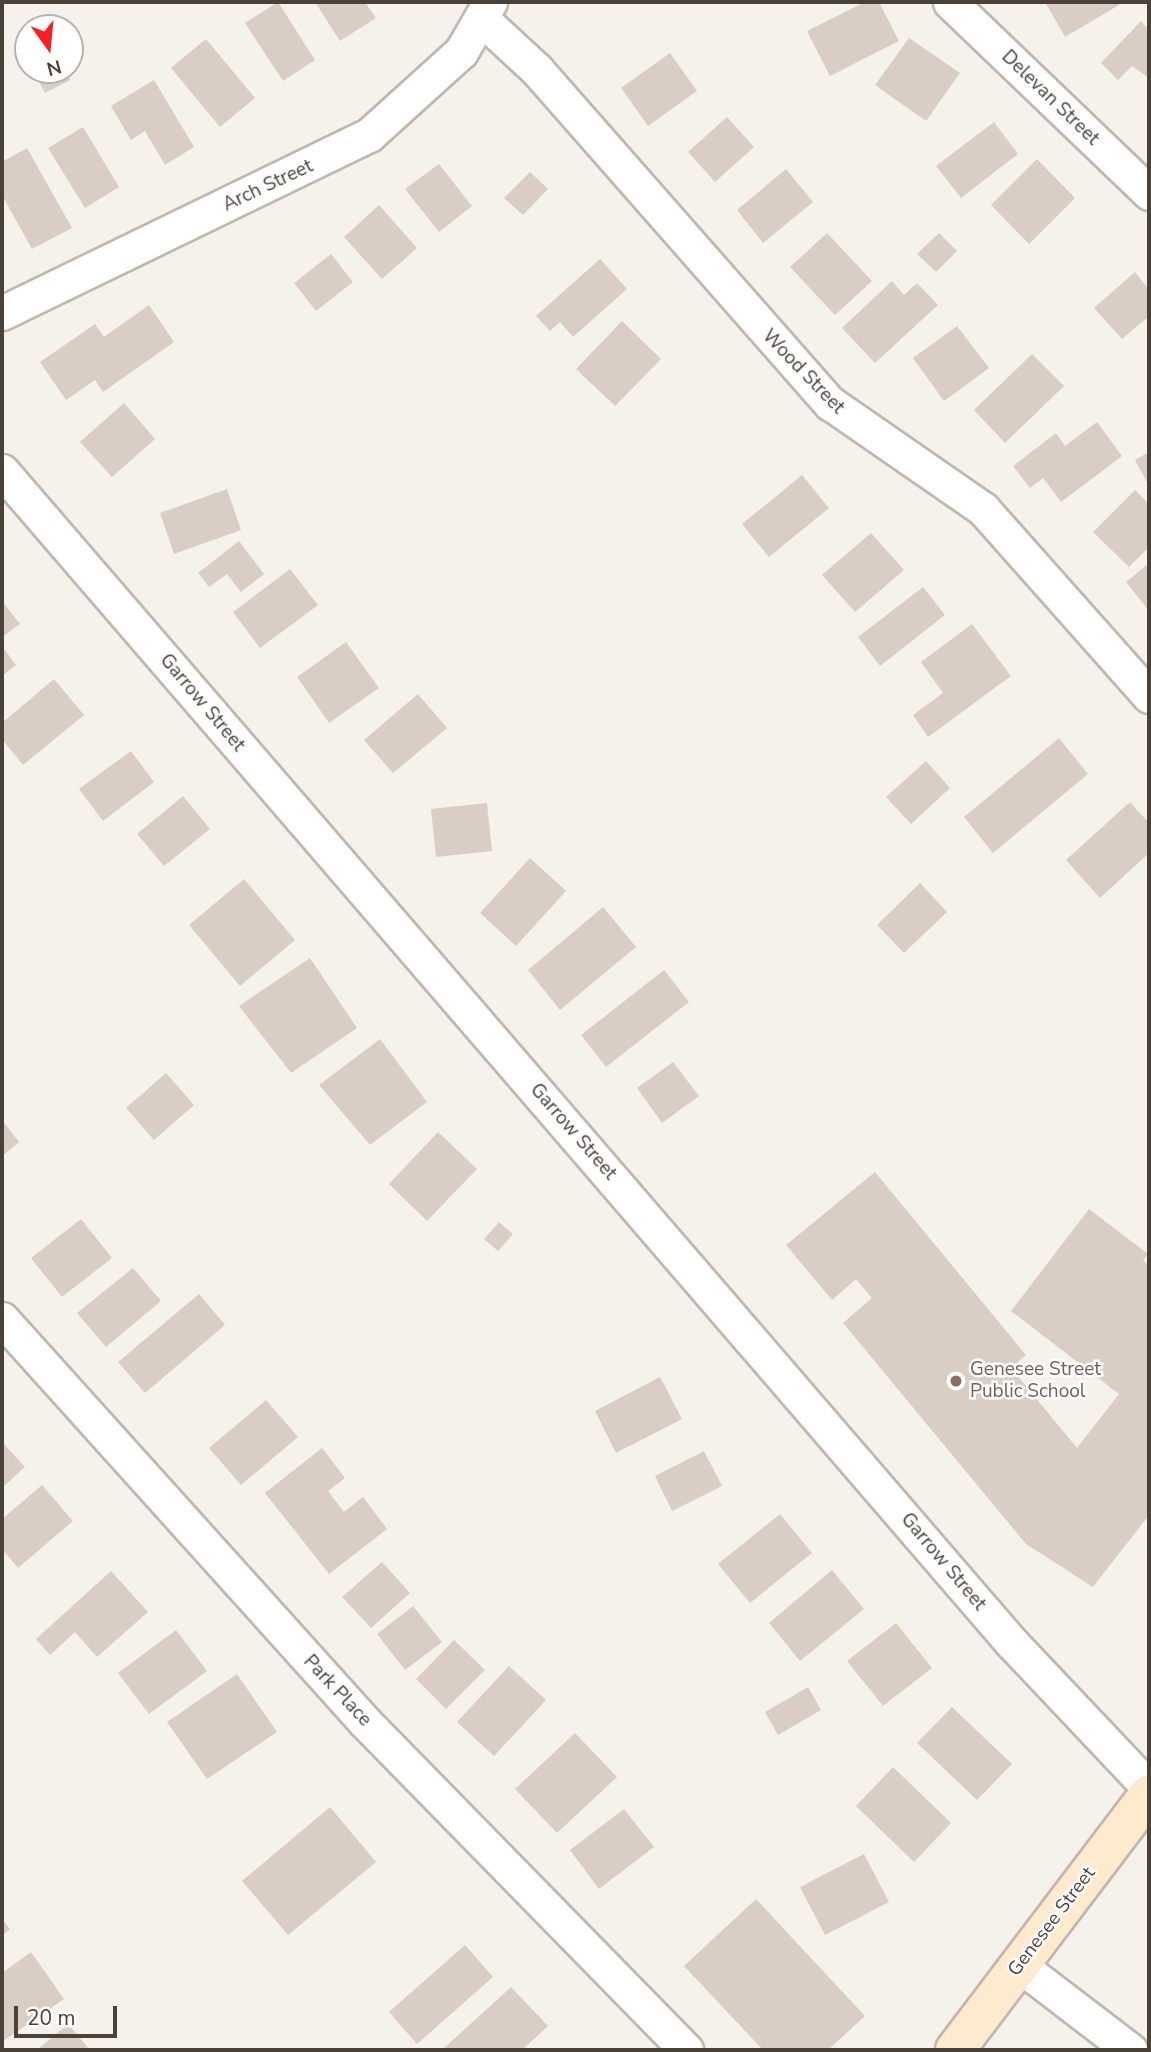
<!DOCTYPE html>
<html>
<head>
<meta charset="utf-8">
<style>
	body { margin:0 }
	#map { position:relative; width:1151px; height:2052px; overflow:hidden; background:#f5f1eb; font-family:"Nunito Sans",sans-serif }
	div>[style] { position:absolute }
	.building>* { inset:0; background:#dacec4 }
	.roads { filter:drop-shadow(2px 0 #c1b7ae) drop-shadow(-2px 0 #c1b7ae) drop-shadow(0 2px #c1b7ae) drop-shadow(0 -2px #c1b7ae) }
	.minor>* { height:33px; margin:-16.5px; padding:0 16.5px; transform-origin:16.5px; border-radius:16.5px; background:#fff }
	.secondary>* { height:38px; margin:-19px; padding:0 19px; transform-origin:19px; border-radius:19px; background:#feeacd }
	.dots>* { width:19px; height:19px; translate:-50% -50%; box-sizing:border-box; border:4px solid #fff; border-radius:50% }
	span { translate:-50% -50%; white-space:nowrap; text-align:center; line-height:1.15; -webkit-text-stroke:5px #fff; paint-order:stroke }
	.street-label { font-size:19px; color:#4a4139 }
	.education-label { font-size:19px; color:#785e54 }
	.left { translate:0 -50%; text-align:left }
	.frame { position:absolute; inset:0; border:4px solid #4a4139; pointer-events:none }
	.north { position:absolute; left:14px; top:14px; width:70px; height:70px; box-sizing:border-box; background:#fff; border:2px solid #b7b3b0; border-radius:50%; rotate:165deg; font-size:19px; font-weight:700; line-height:28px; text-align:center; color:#4a4139 }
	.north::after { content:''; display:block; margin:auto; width:24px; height:32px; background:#f91f20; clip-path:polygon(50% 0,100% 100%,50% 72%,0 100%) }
	.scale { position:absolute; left:14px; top:2006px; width:103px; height:32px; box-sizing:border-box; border:4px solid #4a4139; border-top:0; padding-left:9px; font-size:21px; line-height:24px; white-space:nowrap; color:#4a4139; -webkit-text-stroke:5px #fff; paint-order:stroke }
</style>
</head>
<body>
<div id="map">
	<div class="building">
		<i style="clip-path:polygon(278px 2px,315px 60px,283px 81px,245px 23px)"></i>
		<i style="clip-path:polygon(315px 2px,365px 2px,376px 18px,340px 41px)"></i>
		<i style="clip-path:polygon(865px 2px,879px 2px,899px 41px,830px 76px,807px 31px)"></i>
		<i style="clip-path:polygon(1045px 2px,1124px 2px,1065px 37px)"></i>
		<i style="clip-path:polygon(1141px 21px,1149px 30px,1149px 78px,1132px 66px,1118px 80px,1101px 63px)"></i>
		<i style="clip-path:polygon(909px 38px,960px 73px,926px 121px,875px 85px)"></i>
		<i style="clip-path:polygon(206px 39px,255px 98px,220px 127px,171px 68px)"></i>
		<i style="clip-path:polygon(670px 53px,697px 91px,648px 126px,621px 88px)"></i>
		<i style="clip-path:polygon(33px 70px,65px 70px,70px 80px,45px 93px)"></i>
		<i style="clip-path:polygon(154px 80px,194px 147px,165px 165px,145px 131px,131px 140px,111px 106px)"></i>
		<i style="clip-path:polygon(727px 117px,754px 147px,715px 182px,688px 152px)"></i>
		<i style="clip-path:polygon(994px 122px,1018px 154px,961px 198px,936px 166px)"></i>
		<i style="clip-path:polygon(83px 127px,119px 187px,85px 208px,48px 148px)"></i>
		<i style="clip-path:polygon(27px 148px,72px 228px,32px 249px,2px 195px,2px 162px)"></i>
		<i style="clip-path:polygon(1037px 159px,1075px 198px,1029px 244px,991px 205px)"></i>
		<i style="clip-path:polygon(439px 164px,472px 206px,439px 232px,405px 189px)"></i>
		<i style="clip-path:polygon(786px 169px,813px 202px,763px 243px,737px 210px)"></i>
		<i style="clip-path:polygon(530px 172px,548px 189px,523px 215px,504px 198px)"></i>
		<i style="clip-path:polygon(379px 205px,417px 248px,382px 279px,344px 237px)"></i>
		<i style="clip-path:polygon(827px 233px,872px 281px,835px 315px,790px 267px)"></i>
		<i style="clip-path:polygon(939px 233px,957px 251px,936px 272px,917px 254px)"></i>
		<i style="clip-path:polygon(331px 254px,353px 282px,316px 311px,294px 283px)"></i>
		<i style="clip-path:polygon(600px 259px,627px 289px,573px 337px,560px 322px,550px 331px,536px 316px)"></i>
		<i style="clip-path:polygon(1135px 272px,1149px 290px,1149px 316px,1122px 339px,1094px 308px)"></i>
		<i style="clip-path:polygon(892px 281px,904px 295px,917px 283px,938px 305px,875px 363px,842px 328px)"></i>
		<i style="clip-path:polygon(149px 305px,174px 342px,103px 392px,95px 380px,66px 400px,40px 362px,95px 324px,104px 337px)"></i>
		<i style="clip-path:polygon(622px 321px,661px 359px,615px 406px,576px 369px)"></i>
		<i style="clip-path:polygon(957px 326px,989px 368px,944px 401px,913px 358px)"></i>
		<i style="clip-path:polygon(1032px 354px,1064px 386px,1005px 443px,974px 410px)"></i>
		<i style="clip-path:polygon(124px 403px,155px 439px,112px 477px,80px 442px)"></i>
		<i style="clip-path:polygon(1097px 422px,1122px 456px,1061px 502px,1043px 478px,1030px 488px,1013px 466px,1056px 433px,1065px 446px)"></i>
		<i style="clip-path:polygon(1149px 452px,1149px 486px,1135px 460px)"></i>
		<i style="clip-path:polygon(802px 475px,829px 508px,769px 557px,742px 524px)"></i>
		<i style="clip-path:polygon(227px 489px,241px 530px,174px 554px,160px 513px)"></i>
		<i style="clip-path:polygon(1135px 490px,1149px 504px,1149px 547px,1129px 567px,1093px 532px)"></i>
		<i style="clip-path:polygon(871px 533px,904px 570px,855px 612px,822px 575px)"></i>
		<i style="clip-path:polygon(239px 541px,264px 574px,241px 592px,227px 574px,209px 587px,198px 573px)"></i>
		<i style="clip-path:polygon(1149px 563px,1149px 611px,1126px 582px)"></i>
		<i style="clip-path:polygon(290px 569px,318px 605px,260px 648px,233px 612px)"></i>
		<i style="clip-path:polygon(923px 587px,945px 615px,880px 666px,858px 637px)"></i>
		<i style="clip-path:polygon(2px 601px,20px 624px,2px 637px)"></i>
		<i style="clip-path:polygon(972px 624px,1011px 676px,928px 737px,913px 715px,943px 693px,921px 662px)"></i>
		<i style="clip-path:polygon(346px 642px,379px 688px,329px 723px,297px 677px)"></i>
		<i style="clip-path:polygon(2px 646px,16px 665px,2px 676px)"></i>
		<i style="clip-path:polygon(54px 679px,84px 715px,23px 765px,2px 739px,2px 723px)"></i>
		<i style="clip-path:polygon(418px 694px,447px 728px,393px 773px,364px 740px)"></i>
		<i style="clip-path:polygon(1059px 738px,1088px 774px,993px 853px,964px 817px)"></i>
		<i style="clip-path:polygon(131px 751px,154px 782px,103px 821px,79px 789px)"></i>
		<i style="clip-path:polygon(926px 761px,950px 788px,911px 824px,886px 797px)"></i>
		<i style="clip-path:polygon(183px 796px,210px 829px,164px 866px,137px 834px)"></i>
		<i style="clip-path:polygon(1130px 802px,1149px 823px,1149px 853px,1100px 898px,1066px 860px)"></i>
		<i style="clip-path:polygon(487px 803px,492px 851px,436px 857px,431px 809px)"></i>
		<i style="clip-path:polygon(530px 858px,566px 891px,516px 946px,480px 913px)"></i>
		<i style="clip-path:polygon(244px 879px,295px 940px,240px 986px,189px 925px)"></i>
		<i style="clip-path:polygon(920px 883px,947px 912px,904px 953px,877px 925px)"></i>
		<i style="clip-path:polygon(603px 907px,636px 947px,560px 1010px,528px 970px)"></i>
		<i style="clip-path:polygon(310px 958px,357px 1028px,291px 1073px,239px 1006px)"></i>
		<i style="clip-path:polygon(664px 970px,689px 1002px,606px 1067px,581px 1035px)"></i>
		<i style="clip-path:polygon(380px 1039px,427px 1102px,370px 1145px,319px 1085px)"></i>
		<i style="clip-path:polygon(673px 1062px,699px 1096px,662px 1123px,637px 1088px)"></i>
		<i style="clip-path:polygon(166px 1073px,194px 1105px,154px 1140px,126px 1108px)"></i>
		<i style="clip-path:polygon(2px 1120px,19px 1142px,2px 1156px)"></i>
		<i style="clip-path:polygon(438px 1132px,477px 1169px,427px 1221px,389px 1184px)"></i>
		<i style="clip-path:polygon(875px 1172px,1026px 1355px,1011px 1368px,1077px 1448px,1119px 1394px,1011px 1311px,1089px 1209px,1148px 1254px,1143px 1261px,1149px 1265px,1149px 1515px,1093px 1587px,1026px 1544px,843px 1323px,872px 1298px,856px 1279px,832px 1300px,786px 1245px)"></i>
		<i style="clip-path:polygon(81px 1219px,112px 1258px,62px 1297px,31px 1258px)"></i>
		<i style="clip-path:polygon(499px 1222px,513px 1234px,498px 1251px,484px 1239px)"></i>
		<i style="clip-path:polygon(133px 1268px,161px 1301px,106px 1347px,77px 1313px)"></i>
		<i style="clip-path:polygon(199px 1294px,225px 1325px,145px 1393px,118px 1362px)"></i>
		<i style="clip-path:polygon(660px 1377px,682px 1419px,616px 1453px,595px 1411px)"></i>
		<i style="clip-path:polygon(266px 1400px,298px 1437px,241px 1485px,209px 1448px)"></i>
		<i style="clip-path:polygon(2px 1442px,25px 1467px,2px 1488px)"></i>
		<i style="clip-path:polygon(322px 1448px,345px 1478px,328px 1491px,344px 1512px,363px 1497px,387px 1529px,329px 1574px,265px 1493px)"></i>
		<i style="clip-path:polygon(704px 1451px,722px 1486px,672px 1511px,655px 1476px)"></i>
		<i style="clip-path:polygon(42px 1485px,73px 1521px,18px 1568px,2px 1549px,2px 1519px)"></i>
		<i style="clip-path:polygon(780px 1514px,812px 1553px,750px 1603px,718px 1564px)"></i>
		<i style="clip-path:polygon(382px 1562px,410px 1593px,371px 1628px,342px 1597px)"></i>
		<i style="clip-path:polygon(832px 1570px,864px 1609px,800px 1661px,769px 1623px)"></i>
		<i style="clip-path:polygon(111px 1571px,148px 1612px,97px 1657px,75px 1632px,50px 1655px,36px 1639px)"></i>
		<i style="clip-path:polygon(413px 1606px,442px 1642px,405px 1670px,377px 1634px)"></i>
		<i style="clip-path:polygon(896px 1623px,932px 1668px,883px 1706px,847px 1661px)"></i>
		<i style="clip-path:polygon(176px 1630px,207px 1671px,149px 1714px,118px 1673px)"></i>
		<i style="clip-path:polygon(454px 1640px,485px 1670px,446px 1709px,416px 1679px)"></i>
		<i style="clip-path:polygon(509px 1666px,546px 1700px,494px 1756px,457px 1722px)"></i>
		<i style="clip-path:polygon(237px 1674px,277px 1732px,207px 1779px,167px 1722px)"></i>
		<i style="clip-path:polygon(808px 1687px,821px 1710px,778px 1735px,765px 1712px)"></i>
		<i style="clip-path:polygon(952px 1707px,1012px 1764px,977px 1800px,917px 1743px)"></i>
		<i style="clip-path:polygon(575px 1733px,617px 1777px,557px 1833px,515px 1789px)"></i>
		<i style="clip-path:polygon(893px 1767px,951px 1823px,914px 1862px,856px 1806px)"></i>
		<i style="clip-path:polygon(330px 1807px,376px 1862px,288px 1935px,242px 1881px)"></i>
		<i style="clip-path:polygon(624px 1809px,654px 1847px,599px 1889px,570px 1850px)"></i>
		<i style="clip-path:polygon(864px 1854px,889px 1902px,825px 1935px,800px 1887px)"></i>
		<i style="clip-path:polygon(756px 1899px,865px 2016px,828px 2050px,763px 2050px,684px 1966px)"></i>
		<i style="clip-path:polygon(2px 1919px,10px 1929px,2px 1936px)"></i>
		<i style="clip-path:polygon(465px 1945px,493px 1977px,417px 2044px,389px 2012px)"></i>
		<i style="clip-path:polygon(31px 1952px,64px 1999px,2px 2042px,2px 1973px)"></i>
		<i style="clip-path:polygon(511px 1987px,548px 2026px,522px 2050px,442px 2050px)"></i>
		<i style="clip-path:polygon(68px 2024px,90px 2050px,37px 2050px)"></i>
	</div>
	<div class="roads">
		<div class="minor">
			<i style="left:950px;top:2px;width:276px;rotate:43.8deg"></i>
			<i style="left:482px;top:19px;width:75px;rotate:42.8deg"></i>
			<i style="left:537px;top:70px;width:444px;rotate:48.7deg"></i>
			<i style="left:830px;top:403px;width:186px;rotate:34.7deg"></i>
			<i style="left:983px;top:509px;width:250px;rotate:48.4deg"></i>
			<i style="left:2px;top:313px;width:408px;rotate:-25.9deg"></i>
			<i style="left:369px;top:135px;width:124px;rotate:-42.1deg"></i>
			<i style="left:461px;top:52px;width:58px;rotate:-59.9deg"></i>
			<i style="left:2px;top:471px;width:1547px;rotate:49.25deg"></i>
			<i style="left:1012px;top:1643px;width:199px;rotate:46.6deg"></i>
			<i style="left:2px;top:1319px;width:542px;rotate:47.99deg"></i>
			<i style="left:365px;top:1722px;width:459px;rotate:45.6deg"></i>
			<i style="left:1019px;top:1965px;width:140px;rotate:37.4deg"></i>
		</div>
		<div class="secondary">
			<i style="left:955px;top:2050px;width:321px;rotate:-52.8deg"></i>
		</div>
	</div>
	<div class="dots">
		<i style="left:956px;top:1381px;background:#8d6e63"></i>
	</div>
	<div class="street-label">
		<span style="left:1050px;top:98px;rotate:44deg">Delevan Street</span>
		<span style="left:268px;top:186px;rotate:-25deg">Arch Street</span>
		<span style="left:803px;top:372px;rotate:46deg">Wood Street</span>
		<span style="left:202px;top:703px;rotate:50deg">Garrow Street</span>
		<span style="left:573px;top:1132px;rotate:49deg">Garrow Street</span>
		<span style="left:943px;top:1562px;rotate:50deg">Garrow Street</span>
		<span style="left:337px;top:1691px;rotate:47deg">Park Place</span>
		<span style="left:1052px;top:1922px;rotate:-53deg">Genesee Street</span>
	</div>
	<div class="education-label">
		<span class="left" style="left:970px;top:1381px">Genesee Street<br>Public School</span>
	</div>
	<div class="frame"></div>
	<div class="north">N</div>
	<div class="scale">20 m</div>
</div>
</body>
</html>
